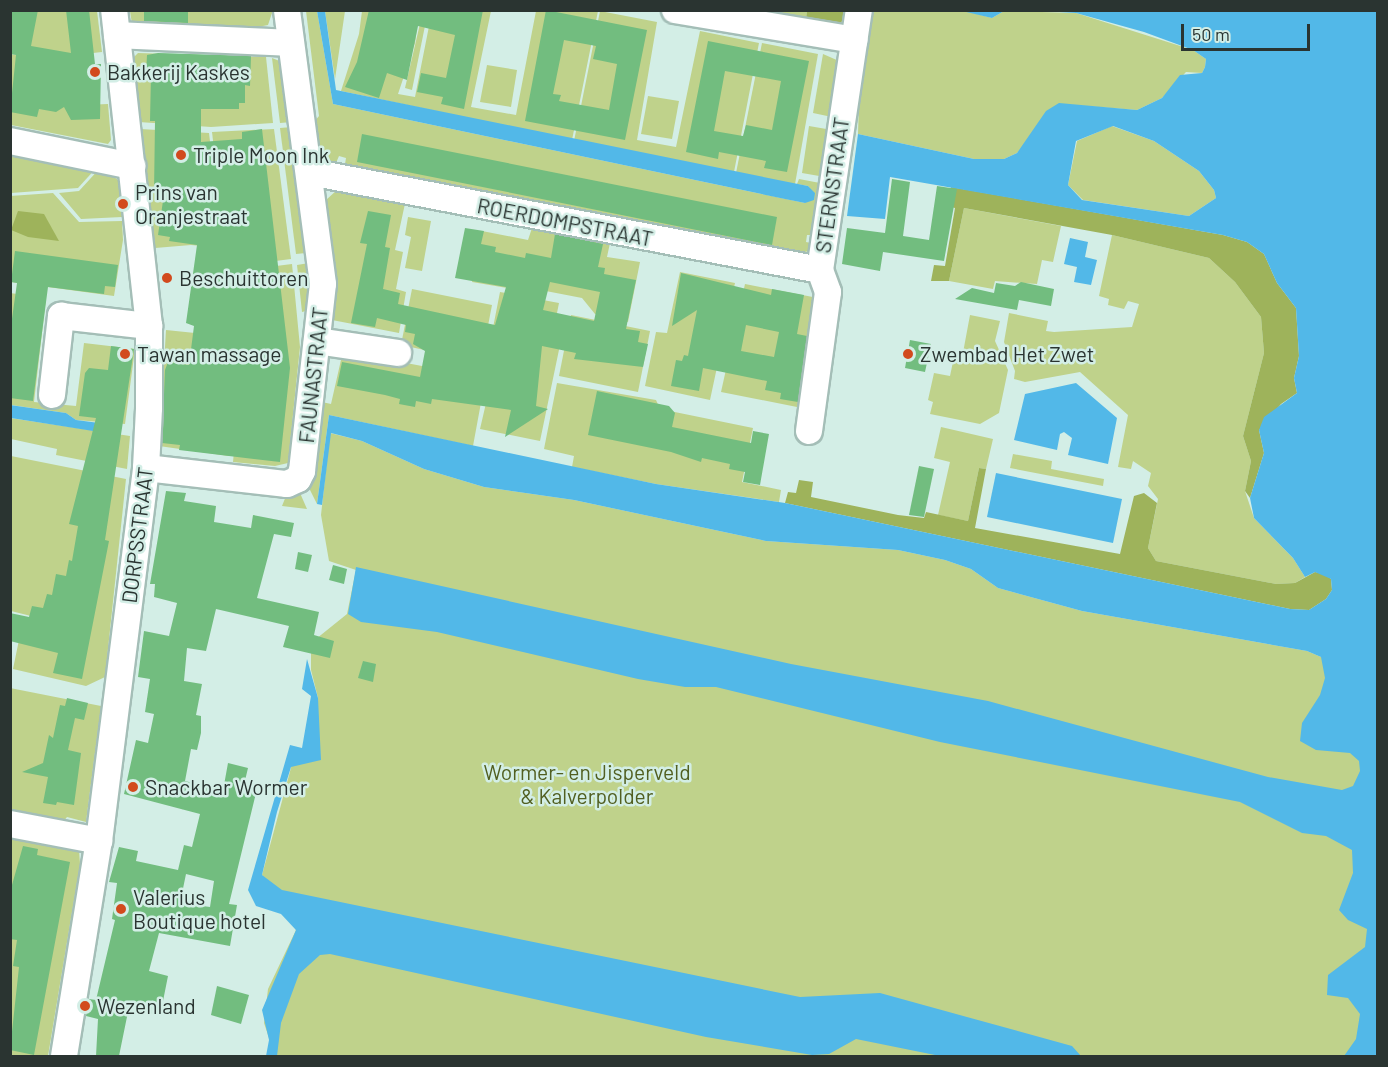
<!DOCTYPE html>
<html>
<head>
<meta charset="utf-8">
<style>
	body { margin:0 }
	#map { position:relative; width:1388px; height:1067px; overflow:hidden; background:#d3eee6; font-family:Barlow,sans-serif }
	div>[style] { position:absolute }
	.green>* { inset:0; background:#bfd28b }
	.forest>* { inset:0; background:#9eb35b }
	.water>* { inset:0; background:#52b8e8 }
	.building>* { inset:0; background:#72bd7f }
	.roads { filter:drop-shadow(2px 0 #a4beb7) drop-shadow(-2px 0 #a4beb7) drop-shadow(0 2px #a4beb7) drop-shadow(0 -2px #a4beb7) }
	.minor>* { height:26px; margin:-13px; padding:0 13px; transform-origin:13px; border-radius:13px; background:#fff }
	.dots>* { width:16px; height:16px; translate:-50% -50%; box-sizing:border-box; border:3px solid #d3eee6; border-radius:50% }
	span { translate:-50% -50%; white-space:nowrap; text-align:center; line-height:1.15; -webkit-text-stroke:5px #d3eee6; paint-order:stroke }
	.poi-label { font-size:21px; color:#2a3431 }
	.left { translate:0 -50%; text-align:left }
	.street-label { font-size:21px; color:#2a3431 }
	.park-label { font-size:21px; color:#515f20 }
	.frame { position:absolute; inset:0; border:12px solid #2a3431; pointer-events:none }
	.scale { position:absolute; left:1181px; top:24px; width:129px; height:27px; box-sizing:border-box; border:3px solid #2a3431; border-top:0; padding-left:8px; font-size:18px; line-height:21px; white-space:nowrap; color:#2a3431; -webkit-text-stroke:4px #d3eee6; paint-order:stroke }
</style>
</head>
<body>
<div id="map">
	<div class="green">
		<i style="clip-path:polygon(273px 10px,268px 25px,258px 27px,132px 24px,130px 11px)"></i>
		<i style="clip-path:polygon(962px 10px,992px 18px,1004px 11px,1076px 13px,1193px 50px,1206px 59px,1205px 67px,1202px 73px,1186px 72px,1162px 98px,1137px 110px,1059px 104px,1017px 153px,1004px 159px,974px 159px,858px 134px,861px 39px,866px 11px)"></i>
		<i style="clip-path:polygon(26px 11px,97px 11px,102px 52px,48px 58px,20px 52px)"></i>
		<i style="clip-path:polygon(306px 11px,317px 11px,333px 104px,805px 203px,812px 192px,808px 186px,797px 184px,799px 179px,820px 183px,812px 235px,807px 235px,806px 242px,811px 243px,809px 251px,801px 253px,345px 164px,346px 158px,339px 156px,336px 163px,320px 157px,314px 122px,319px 116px)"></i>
		<i style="clip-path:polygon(325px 11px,345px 11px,335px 79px)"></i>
		<i style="clip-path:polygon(362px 11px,419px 11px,415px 43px,398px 94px,415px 97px,432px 11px,491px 11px,471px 107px,516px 115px,536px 11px,598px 11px,572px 140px,341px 91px,359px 34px)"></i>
		<i style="clip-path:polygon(423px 11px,428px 11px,412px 90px,405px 88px)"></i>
		<i style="clip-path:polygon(600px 11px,657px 22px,637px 140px,676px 147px,700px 31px,759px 43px,734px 172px,574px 141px)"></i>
		<i style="clip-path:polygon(764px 11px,807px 11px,806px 19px)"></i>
		<i style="clip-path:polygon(762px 43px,818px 54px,795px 184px,736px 173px)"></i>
		<i style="clip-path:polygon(138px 53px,266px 57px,273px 123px,211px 127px,139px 122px,133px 58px)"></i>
		<i style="clip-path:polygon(10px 54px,31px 58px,58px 106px,108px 104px,111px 140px,108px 144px,11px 125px)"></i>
		<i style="clip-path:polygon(823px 54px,839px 61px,832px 117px,813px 113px)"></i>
		<i style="clip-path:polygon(272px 58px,282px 62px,292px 122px,280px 123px)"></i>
		<i style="clip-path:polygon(487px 65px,517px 70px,511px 107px,480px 102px)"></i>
		<i style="clip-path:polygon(648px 96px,679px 101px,672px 139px,641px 134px)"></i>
		<i style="clip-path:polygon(809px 126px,832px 130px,825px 177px,802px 173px)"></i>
		<i style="clip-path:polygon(1112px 126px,1154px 141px,1199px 171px,1214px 190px,1216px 198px,1189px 216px,1083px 200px,1068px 185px,1077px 141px)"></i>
		<i style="clip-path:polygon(292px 127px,306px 253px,296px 254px,280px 128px)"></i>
		<i style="clip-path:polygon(140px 129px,209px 133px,223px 248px,191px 245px,155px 248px)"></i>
		<i style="clip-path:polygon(274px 129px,291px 259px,228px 267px,212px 132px)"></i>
		<i style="clip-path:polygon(10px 153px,98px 166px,78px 188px,11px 193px)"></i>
		<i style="clip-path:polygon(101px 167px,118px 180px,122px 217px,81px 219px,59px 193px,79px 191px)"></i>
		<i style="clip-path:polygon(337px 190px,406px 199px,395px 250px,403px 252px,396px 289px,406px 292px,399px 333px,332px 320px,326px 200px)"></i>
		<i style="clip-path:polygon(53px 193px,79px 222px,122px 221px,123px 240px,114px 296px,11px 282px,10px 196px)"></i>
		<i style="clip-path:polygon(964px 208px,1061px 226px,1053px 262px,1042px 260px,1037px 284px,995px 281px,993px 289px,949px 281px)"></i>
		<i style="clip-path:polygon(408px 217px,431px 221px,422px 271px,405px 268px,411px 237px,405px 235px)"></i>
		<i style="clip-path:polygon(532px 228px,610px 243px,607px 257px,640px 262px,628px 322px,595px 314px,582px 298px,520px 286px,518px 290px,472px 282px,482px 231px,528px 240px)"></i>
		<i style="clip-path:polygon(1112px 235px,1209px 258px,1235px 282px,1261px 317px,1264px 353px,1243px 436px,1251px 461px,1245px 491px,1254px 518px,1293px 558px,1305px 577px,1295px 583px,1276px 584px,1156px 561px,1148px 548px,1158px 499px,1148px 486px,1151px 473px,1133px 461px,1131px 469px,1118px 467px,1128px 415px,1080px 372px,1025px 382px,1014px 379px,1015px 371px,1004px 342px,1009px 313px,1048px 321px,1046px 331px,1054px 332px,1132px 327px,1139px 304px,1128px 301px,1124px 309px,1108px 305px,1109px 299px,1099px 296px)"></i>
		<i style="clip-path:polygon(309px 263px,306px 311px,302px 312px,297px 265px)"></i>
		<i style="clip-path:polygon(292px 264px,300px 347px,288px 463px,275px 466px,233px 462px,239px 399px,234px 399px,229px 456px,159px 446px,166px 330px,195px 333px,229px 272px)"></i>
		<i style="clip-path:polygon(680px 272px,735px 283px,710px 400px,645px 386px,656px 332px,667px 333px)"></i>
		<i style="clip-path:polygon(745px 284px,818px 298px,802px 408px,721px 392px)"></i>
		<i style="clip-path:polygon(412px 289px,492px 305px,481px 362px,401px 345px)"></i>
		<i style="clip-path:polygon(500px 292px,559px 303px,551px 343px,560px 345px,540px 441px,480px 429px,496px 360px,489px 348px)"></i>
		<i style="clip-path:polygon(10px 293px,46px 298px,34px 402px,76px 406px,84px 343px,135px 349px,125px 424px,76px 420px,66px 413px,11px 405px)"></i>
		<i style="clip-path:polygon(571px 315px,650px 331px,638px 392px,559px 376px)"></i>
		<i style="clip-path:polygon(970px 315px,1000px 321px,995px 341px,1008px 370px,999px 413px,980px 424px,930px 414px,933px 402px,928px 400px,934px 373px,950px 376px,954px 357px,962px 358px)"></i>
		<i style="clip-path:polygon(343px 351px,422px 366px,487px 370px,473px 446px,329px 415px,317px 504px,308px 486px,315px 471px,322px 402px,331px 404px)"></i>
		<i style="clip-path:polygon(557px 383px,656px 400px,660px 409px,753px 428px,742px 482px,781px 490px,779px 502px,656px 484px,572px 467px,574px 456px,544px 449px)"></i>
		<i style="clip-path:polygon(10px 418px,130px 436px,127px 469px,56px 455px,57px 449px,11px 439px)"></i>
		<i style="clip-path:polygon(941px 427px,993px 439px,986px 469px,979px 468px,968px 521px,938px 515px,950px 462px,934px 458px)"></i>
		<i style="clip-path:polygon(330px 433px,362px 441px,424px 469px,484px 487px,574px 500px,766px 541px,898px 550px,945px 560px,971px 569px,998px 588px,1082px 611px,1307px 651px,1321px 657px,1377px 660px,1377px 1056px,275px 1056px,264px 1023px,268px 989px,296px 930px,262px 875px,295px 753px,315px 757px,318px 698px,311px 670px,311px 643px,347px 614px,356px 570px,329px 561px,321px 515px)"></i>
		<i style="clip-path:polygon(1013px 454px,1052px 461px,1051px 469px,1104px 479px,1103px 486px,1010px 468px)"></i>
		<i style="clip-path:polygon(11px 456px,126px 479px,105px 677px,86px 686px,13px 669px,20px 635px,31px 616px,11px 611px)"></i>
		<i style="clip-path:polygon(300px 493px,307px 509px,282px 506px,286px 496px)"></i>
		<i style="clip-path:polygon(10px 688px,101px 706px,86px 822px,67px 817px,63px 822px,11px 812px)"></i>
		<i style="clip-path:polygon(11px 836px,79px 850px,80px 864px,48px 1056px,11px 1056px)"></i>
	</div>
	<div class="forest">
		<i style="clip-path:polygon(807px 11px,845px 11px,844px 20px,837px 25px,806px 19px)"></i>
		<i style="clip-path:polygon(951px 187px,1223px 235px,1247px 242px,1264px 254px,1277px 283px,1296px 308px,1299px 356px,1294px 378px,1297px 393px,1281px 404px,1259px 430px,1264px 453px,1250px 498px,1245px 491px,1251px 461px,1243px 436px,1264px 353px,1261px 317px,1235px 282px,1209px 258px,1112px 235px,964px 208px,949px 281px,931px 281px,934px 265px,945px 266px,955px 208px,947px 206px)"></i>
		<i style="clip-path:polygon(18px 211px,44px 214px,59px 241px,28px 237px,11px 230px)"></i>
		<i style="clip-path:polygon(979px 468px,986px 469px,975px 528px,1120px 554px,1134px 496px,1144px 493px,1157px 503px,1148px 548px,1156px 561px,1276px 584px,1295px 583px,1315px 572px,1326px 574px,1331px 579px,1332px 590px,1326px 599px,1309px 610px,1290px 609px,785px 503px,788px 492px,796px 493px,799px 480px,813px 482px,811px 497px,898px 515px,924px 518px,926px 512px,968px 521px)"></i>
	</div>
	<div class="water">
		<i style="clip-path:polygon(317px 11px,325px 11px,336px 90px,808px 186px,815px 193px,814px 200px,805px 203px,785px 199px,333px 104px)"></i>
		<i style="clip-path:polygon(962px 11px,1004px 11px,992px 18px)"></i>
		<i style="clip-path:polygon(evenodd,1042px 11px,1377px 11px,1377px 1056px,1344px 1056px,1356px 1039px,1360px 1014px,1348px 998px,1327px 995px,1328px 975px,1365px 947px,1367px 929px,1348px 920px,1339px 910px,1353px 873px,1352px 850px,1326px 836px,1302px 833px,1240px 802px,940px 742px,716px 687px,685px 687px,638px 679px,437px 632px,361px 622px,348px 614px,356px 567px,791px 664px,988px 701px,1268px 777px,1342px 790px,1353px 786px,1360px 771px,1359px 761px,1350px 753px,1316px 750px,1300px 741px,1302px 723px,1320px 695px,1325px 678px,1321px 657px,1307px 651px,1082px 611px,998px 588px,971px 569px,945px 560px,898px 550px,766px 541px,574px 500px,484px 487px,424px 469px,362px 441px,331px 433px,322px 505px,317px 504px,329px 415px,656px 484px,785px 503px,1290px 609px,1309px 610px,1326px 599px,1332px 590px,1331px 579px,1315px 572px,1305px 577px,1293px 558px,1254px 518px,1250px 498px,1264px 453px,1259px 430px,1264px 417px,1297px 393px,1294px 378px,1299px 356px,1296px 308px,1277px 283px,1264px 254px,1247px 242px,1223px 235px,890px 177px,885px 219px,847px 216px,858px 134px,974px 159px,1004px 159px,1017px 153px,1046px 111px,1059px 103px,1137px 110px,1162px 98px,1180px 75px,1202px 73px,1205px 67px,1206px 59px,1193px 50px,1144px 32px,1076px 13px,1042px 11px,1113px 126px,1154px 141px,1199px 171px,1214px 190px,1216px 198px,1189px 216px,1082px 200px,1068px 185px,1076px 141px,1113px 126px)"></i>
		<i style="clip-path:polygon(1070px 238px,1088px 242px,1085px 257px,1097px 260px,1091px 285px,1074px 282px,1077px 267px,1064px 264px)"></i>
		<i style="clip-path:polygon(1076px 383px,1117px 418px,1108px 464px,1068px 455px,1072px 438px,1064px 432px,1060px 434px,1057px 450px,1014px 440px,1025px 394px)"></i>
		<i style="clip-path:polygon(10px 405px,66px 413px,76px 420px,115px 425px,112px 434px,11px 418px)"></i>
		<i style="clip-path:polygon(996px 473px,1122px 499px,1113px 543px,987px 517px)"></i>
		<i style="clip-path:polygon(307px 659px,318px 698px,321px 760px,291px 767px,277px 812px,262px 875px,282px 890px,800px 997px,880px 993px,1072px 1046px,1081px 1056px,940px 1056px,856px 1039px,829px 1054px,812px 1055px,706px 1037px,330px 954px,320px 955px,299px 974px,281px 1023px,277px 1056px,266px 1056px,269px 1040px,262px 1010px,296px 930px,281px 914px,256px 906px,248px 890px,290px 745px,302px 748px,311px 696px,302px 689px)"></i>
	</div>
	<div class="building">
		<i style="clip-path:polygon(10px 10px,38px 10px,31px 46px,71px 53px,66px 10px,89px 10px,95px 64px,101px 64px,100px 119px,71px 120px,64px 107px,56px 112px,39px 109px,37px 117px,10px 112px,16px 55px,10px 54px)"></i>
		<i style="clip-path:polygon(144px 10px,188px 10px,188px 23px,144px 21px)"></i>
		<i style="clip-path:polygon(369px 10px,483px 10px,464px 109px,441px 104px,443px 97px,417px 92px,421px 73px,446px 78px,455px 35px,418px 26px,407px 80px,387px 73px,379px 98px,345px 87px,357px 62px)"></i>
		<i style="clip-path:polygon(evenodd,546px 10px,647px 30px,625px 140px,525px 121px,546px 10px,564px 40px,596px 46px,593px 59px,617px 64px,609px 110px,559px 101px,561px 95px,553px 94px,564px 40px)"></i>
		<i style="clip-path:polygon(evenodd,708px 41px,809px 61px,787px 172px,764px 168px,766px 161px,719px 152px,718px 159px,686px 152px,708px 41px,725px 71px,781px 81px,772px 130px,746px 125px,743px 136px,714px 131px,725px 71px)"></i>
		<i style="clip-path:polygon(158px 53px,251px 56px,250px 86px,245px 85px,245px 103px,239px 103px,239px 109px,201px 109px,201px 142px,242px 139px,242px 132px,262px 129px,290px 368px,280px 462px,179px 450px,180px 445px,162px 443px,165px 370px,168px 362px,189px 365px,194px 326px,186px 323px,197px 245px,169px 241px,170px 237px,158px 235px,164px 194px,154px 193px,155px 121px,150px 121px,151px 74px,146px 74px,147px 55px)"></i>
		<i style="clip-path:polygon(362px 134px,777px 217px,772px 245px,357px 162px)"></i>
		<i style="clip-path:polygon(892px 179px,910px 182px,903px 236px,929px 240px,937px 186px,957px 189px,944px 261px,883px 252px,880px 271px,842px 264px,847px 228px,885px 233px)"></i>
		<i style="clip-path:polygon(evenodd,368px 211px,391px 215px,385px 247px,390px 248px,383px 289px,400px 293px,398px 304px,495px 325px,506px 287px,455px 278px,465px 228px,484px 231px,481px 244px,496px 247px,495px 252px,525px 258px,526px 253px,551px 258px,555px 234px,603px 244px,598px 267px,605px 268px,604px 274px,636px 280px,626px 329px,640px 331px,638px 342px,648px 344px,643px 367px,574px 359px,576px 353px,542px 346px,536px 406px,548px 409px,505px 437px,511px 410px,432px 399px,431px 404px,416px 401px,415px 407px,399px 404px,400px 399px,385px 395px,337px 386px,342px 362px,420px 377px,425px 351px,413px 344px,415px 334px,405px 332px,406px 325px,377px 318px,375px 327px,351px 323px,367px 244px,360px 243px,368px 211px,550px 282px,600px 292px,594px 321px,543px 310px,550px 282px)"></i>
		<i style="clip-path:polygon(15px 251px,118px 265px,115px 287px,105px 286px,104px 294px,48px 287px,33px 401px,10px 398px,10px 333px,17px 283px,11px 282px)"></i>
		<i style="clip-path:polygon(evenodd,681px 273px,771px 295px,772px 289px,804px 295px,797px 334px,807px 336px,798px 402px,780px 399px,781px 393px,765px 390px,767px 381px,703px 368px,699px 391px,671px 386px,676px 360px,682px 361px,684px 355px,688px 356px,697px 310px,672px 326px,681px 273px,746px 325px,779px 332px,774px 357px,741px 351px,746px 325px)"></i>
		<i style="clip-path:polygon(1021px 282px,1054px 289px,1051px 306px,1019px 300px,1017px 310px,955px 299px,972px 288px,994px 293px,996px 283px,1015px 286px)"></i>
		<i style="clip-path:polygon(910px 340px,931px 344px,925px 372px,905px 368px)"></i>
		<i style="clip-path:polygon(111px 346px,134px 349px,105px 540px,109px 541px,82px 679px,53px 673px,58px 653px,10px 641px,10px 613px,29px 617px,32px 606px,43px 608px,47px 594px,52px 595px,56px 574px,66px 576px,69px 560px,72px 561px,78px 526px,69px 524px,96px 418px,79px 416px,85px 373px,89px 368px,108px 370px)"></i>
		<i style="clip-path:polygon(597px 391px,669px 406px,675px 413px,672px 427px,751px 443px,753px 431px,769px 434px,760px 485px,743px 482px,745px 472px,729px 469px,730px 464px,702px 458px,701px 462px,671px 452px,588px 435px)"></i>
		<i style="clip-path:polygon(919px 466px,934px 469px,924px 517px,909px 515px)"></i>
		<i style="clip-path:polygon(evenodd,166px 491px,186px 493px,184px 501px,216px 506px,214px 522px,251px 528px,253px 515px,294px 523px,291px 537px,274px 534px,257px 598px,319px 612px,314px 635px,334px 641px,330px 658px,283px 647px,289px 626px,216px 609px,206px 651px,187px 648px,184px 681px,202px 684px,196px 715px,201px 716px,201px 733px,197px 750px,191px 749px,185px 781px,213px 788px,214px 783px,224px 785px,228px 763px,248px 768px,243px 789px,256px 793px,229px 904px,237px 905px,230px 946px,159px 933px,149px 971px,168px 976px,160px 1016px,129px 1007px,119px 1056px,96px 1056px,98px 1019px,86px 1016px,89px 999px,96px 1000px,115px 920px,112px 919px,117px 883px,109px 882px,119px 847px,138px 851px,136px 861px,178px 870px,184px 845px,192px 847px,200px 814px,124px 794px,136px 740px,148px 743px,154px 714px,145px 712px,150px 679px,138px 677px,144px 631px,169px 636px,177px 603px,154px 597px,155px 584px,150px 584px,166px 491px,186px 874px,214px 881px,210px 907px,180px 903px,186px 874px)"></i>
		<i style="clip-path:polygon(298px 552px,312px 555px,308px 572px,295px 569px)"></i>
		<i style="clip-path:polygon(333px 565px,347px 569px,344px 584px,329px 580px)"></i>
		<i style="clip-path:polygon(363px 661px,376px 664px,373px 682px,358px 678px)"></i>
		<i style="clip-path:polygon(67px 698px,88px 703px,84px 720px,75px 718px,68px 750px,81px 753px,74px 805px,57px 802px,56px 805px,43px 803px,48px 777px,22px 772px,43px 763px,49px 735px,53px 738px,60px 705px,65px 706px)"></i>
		<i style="clip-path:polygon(23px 846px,38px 849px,37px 855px,70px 862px,34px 1055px,10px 1050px,19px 967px,13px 966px,17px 940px,10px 939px,10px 892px)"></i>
		<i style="clip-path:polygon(217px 986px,249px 995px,241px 1024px,211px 1015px)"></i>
	</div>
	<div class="roads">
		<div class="minor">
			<i style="left:675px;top:10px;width:182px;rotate:9.5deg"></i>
			<i style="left:117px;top:35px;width:174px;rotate:2.6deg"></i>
			<i style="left:10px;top:141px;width:125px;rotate:11.6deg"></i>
			<i style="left:310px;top:172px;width:519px;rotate:10.88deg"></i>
			<i style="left:317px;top:341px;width:82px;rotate:8.4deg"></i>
			<i style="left:52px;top:395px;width:80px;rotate:-83.5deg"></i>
			<i style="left:61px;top:316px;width:89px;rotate:6.5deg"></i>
			<i style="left:809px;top:431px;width:140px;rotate:-82.2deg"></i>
			<i style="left:828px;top:292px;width:23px;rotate:-110deg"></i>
			<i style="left:820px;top:270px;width:263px;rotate:-81.5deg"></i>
			<i style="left:146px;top:468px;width:142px;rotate:6.5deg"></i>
			<i style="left:287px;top:484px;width:12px;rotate:-24deg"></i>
			<i style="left:298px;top:479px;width:9px;rotate:-63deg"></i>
			<i style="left:302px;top:471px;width:188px;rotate:-83.6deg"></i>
			<i style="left:323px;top:284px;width:276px;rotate:-97.5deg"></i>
			<i style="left:10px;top:824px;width:91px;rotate:10.8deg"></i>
			<i style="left:64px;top:1056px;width:218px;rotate:-80.8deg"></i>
			<i style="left:99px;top:841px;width:376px;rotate:-82.8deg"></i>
			<i style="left:146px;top:468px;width:60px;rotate:-87.1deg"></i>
			<i style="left:149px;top:408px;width:82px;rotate:-90deg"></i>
			<i style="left:149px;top:326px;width:318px;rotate:-96.3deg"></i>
		</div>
	</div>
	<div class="dots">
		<i style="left:95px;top:72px;background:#d24a1d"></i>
		<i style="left:181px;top:155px;background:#d24a1d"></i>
		<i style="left:123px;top:204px;background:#d24a1d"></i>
		<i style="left:167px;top:278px;background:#d24a1d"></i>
		<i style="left:125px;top:354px;background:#d24a1d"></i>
		<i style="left:908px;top:354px;background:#d24a1d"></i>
		<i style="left:133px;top:787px;background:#d24a1d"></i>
		<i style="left:121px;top:909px;background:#d24a1d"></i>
		<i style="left:85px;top:1006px;background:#d24a1d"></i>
	</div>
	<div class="poi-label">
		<span class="left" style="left:107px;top:72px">Bakkerij Kaskes</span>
		<span class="left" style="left:193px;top:155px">Triple Moon Ink</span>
		<span class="left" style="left:135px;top:204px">Prins van<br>Oranjestraat</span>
		<span class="left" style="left:179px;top:278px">Beschuittoren</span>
		<span class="left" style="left:137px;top:354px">Tawan massage</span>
		<span class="left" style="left:920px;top:354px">Zwembad Het Zwet</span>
		<span class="left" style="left:145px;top:787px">Snackbar Wormer</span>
		<span class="left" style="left:133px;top:909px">Valerius<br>Boutique hotel</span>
		<span class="left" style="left:97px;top:1006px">Wezenland</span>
	</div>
	<div class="street-label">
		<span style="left:832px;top:185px;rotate:-82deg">STERNSTRAAT</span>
		<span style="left:565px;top:222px;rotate:11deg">ROERDOMPSTRAAT</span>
		<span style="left:313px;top:375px;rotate:-84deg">FAUNASTRAAT</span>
		<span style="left:137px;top:535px;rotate:-83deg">DORPSSTRAAT</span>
	</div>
	<div class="park-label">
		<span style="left:587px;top:784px">Wormer- en Jisperveld<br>&amp; Kalverpolder</span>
	</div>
	<div class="frame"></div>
	<div class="scale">50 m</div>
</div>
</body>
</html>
